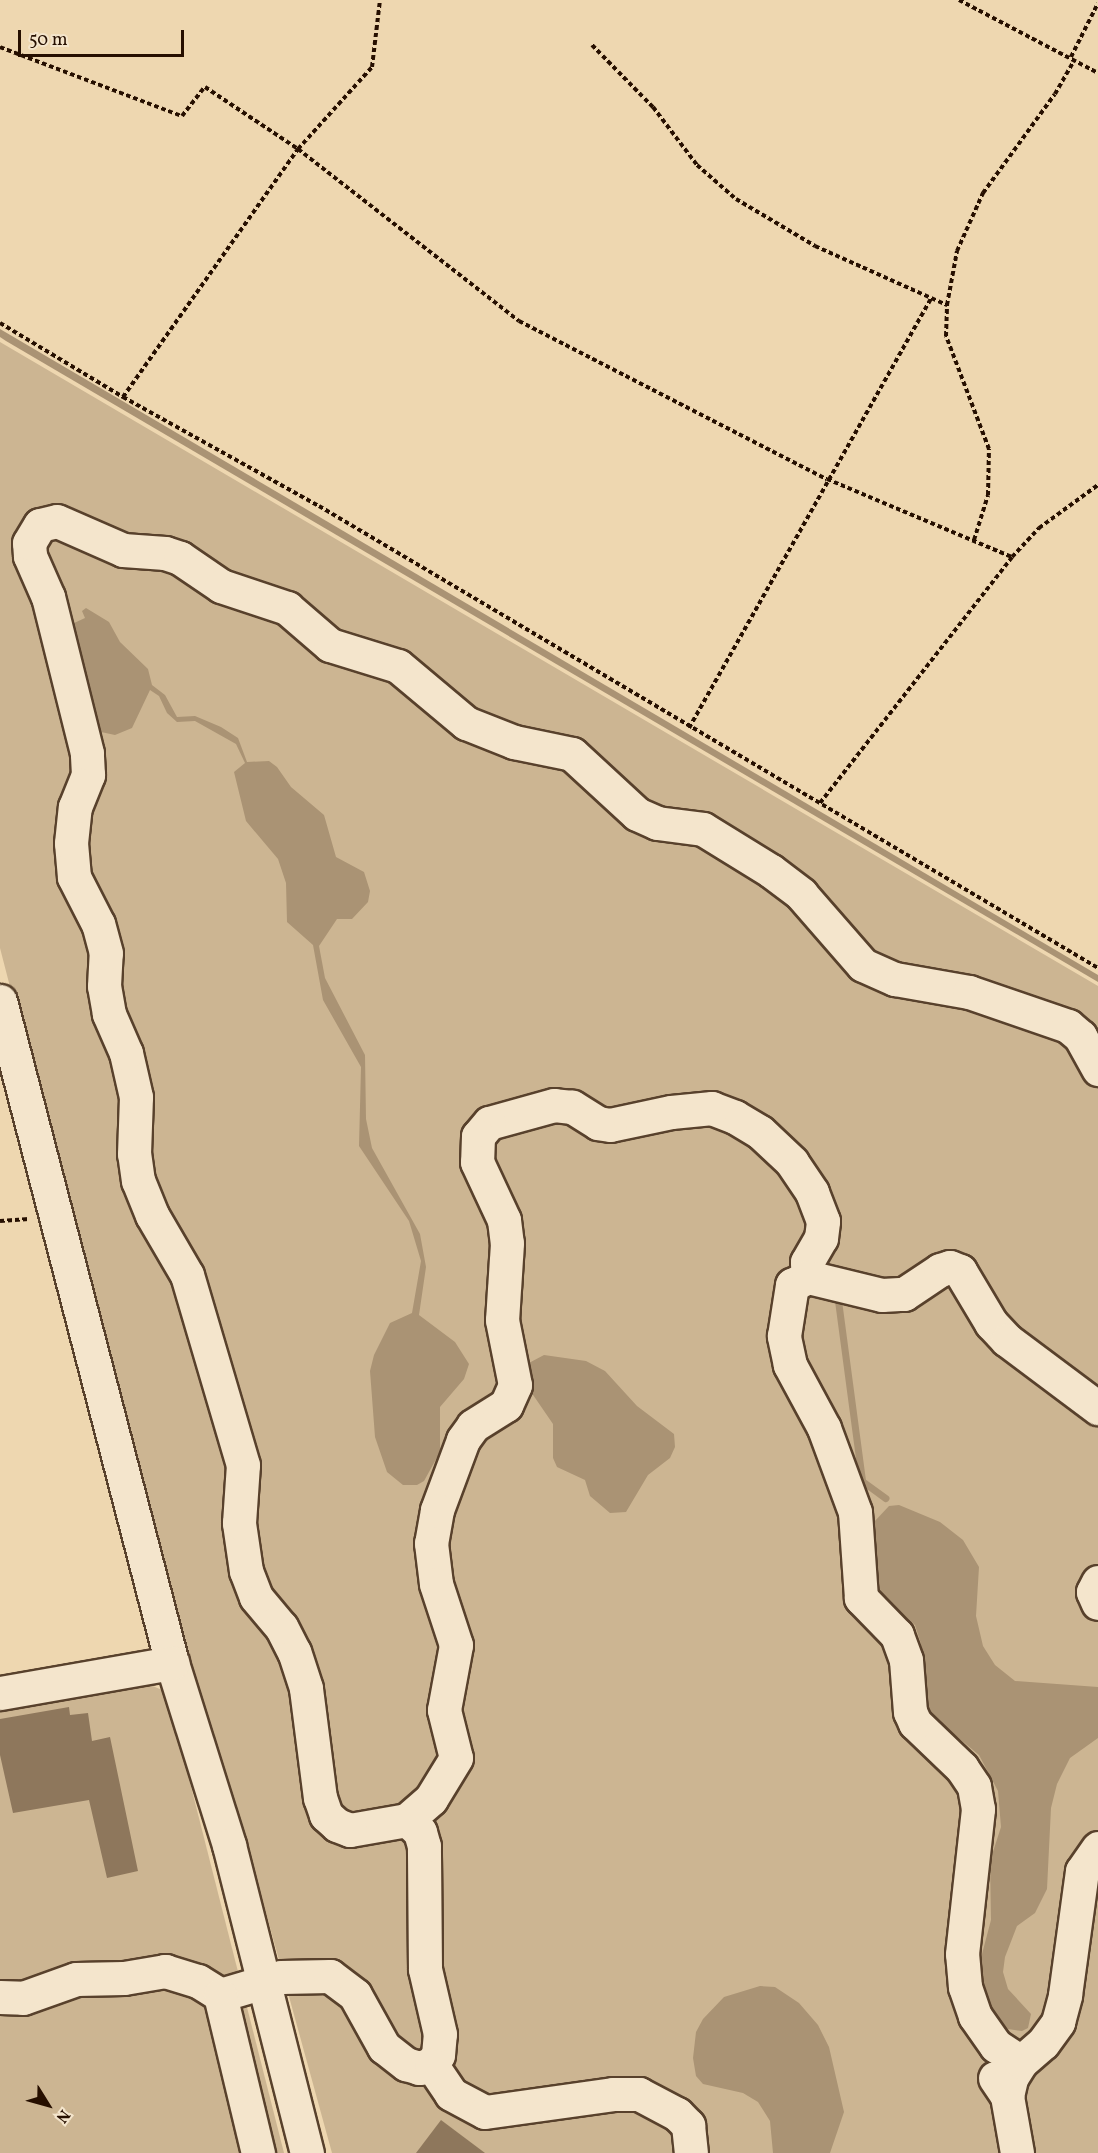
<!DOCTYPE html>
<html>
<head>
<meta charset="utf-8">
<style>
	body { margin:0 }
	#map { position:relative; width:1098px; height:2153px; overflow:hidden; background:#eed7b0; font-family:Vollkorn,serif }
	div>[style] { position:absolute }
	.green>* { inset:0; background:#ccb592 }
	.water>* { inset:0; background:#aa9374 }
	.stream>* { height:7px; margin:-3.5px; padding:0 3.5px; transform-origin:3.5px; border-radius:3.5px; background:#aa9374 }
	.building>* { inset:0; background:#8e775c }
	.path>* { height:4px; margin-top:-2px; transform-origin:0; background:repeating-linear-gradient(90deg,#260f00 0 4.5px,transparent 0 7.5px) }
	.roads { filter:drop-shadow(2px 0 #58412c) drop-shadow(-2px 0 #58412c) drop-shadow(0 2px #58412c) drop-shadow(0 -2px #58412c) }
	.minor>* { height:33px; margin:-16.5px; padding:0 16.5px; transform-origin:16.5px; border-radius:16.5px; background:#f4e5cc }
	span { translate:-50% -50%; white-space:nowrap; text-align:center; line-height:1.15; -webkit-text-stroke:4.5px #f4e5cc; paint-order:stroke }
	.north { position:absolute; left:18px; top:2075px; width:60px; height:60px; -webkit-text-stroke:4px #f4e5cc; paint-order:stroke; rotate:127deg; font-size:16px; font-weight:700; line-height:24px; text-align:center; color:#260f00 }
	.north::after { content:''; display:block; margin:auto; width:21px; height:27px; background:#260f00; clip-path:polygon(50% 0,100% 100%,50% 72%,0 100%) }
	.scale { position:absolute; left:18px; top:30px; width:166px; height:27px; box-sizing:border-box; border:3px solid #260f00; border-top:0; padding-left:8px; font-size:18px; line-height:21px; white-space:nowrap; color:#260f00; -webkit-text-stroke:4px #f4e5cc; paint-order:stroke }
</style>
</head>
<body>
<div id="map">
	<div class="green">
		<i style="clip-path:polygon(0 342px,1098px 986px,1098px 2153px,332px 2153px,246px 1840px,189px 1680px,0 948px)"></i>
		<i style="clip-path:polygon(143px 1682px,167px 1692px,284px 2153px,0 2153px,0 1706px)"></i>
	</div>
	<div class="water">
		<i style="clip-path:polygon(0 329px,1098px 975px,1098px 982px,6px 341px,0 337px)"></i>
		<i style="clip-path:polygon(86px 608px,109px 622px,120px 642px,148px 669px,152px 685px,165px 695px,177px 717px,195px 716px,221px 727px,238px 738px,247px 762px,269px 761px,277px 767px,291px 787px,324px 815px,336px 857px,364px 872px,370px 891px,368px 902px,352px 919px,337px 919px,319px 946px,325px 978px,365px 1055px,366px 1119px,372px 1148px,420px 1234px,426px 1267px,419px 1315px,455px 1342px,469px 1364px,464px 1379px,440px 1407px,440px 1452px,424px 1481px,417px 1485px,403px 1485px,387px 1472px,375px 1437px,370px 1371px,374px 1355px,390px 1323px,412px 1313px,421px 1261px,409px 1221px,359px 1146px,361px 1067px,323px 1000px,313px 945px,287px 922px,286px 883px,278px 859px,246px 821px,234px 772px,245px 763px,236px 744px,195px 721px,177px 722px,167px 713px,159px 696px,150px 690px,132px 728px,115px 735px,101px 732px,72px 624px,85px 618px,82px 611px)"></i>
		<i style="clip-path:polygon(544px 1355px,586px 1361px,605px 1371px,637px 1406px,674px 1434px,675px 1447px,670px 1458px,648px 1475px,626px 1512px,610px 1513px,590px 1496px,585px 1480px,557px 1467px,553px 1458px,553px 1424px,529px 1389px,527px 1364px)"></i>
		<i style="clip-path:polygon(899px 1505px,940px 1522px,963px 1540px,979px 1567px,976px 1616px,983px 1646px,995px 1665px,1015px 1681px,1098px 1687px,1098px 1738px,1070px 1758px,1057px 1784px,1051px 1808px,1047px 1889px,1035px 1913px,1017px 1926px,1005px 1957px,1003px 1972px,1008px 1989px,1031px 2014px,1028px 2028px,1022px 2031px,1008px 2029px,989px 2015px,977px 1973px,991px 1920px,990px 1861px,1001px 1827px,998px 1791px,979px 1755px,931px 1715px,925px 1706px,921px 1644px,915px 1625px,876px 1591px,869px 1543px,874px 1522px,889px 1506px)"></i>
		<i style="clip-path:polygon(760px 1986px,775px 1987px,799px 2003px,818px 2025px,829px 2047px,844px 2112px,830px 2153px,773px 2153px,770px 2121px,758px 2102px,743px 2093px,703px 2084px,696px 2076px,693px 2058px,696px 2032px,703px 2019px,724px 1997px)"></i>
	</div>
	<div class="stream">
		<i style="left:837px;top:1293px;width:190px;rotate:82.4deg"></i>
		<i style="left:862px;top:1481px;width:29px;rotate:36deg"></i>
	</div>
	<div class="building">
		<i style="clip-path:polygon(69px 1707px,70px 1715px,88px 1713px,92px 1741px,110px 1737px,138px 1871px,107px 1878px,89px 1800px,13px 1813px,0 1755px,0 1719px)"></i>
		<i style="clip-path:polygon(441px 2120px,485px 2153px,416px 2153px)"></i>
	</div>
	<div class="path">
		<i style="left:959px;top:0;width:157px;rotate:27.7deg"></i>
		<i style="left:592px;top:45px;width:87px;rotate:45.5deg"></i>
		<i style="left:653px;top:107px;width:73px;rotate:52.8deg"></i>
		<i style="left:697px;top:165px;width:52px;rotate:41.1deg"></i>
		<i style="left:736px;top:199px;width:92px;rotate:30.7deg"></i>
		<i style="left:815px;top:246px;width:145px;rotate:24.1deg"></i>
		<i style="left:0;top:47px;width:195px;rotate:20.8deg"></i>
		<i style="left:182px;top:116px;width:37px;rotate:-52deg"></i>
		<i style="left:205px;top:87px;width:112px;rotate:33.7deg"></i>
		<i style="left:298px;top:149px;width:280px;rotate:37.9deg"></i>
		<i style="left:519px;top:321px;width:346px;rotate:27.2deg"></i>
		<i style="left:827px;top:479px;width:201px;rotate:22.9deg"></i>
		<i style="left:1071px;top:57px;width:60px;rotate:-63.4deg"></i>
		<i style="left:0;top:323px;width:144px;rotate:31deg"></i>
		<i style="left:123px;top:397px;width:224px;rotate:29.1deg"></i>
		<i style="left:319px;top:506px;width:906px;rotate:30.67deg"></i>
		<i style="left:123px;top:397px;width:304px;rotate:-54.8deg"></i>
		<i style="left:298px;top:149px;width:110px;rotate:-47.9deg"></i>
		<i style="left:372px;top:67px;width:67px;rotate:-83.2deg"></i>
		<i style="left:974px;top:540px;width:47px;rotate:-72.7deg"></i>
		<i style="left:988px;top:495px;width:46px;rotate:-88.8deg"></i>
		<i style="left:989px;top:449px;width:121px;rotate:-110.8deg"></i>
		<i style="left:946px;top:336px;width:31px;rotate:-88deg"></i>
		<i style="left:947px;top:305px;width:55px;rotate:-79.5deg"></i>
		<i style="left:957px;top:251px;width:64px;rotate:-65.9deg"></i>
		<i style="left:983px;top:193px;width:122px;rotate:-54deg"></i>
		<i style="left:1055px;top:94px;width:40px;rotate:-60.3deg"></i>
		<i style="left:689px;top:728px;width:493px;rotate:-60.6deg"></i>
		<i style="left:820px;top:803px;width:312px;rotate:-52deg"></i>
		<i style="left:1012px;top:557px;width:40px;rotate:-47deg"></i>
		<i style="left:1039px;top:528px;width:73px;rotate:-36.1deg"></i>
		<i style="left:0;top:1221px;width:29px;rotate:-4deg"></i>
	</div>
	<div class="roads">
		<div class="minor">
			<i style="left:0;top:1001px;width:684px;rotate:75.44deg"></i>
			<i style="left:172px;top:1663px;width:191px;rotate:72.6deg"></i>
			<i style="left:229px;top:1845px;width:318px;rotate:75.8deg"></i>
			<i style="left:808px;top:1277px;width:15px;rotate:-94deg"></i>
			<i style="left:807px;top:1262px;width:28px;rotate:-60deg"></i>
			<i style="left:821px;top:1238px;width:17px;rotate:-83deg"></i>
			<i style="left:823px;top:1221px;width:31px;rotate:-111deg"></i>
			<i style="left:812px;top:1192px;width:36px;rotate:-124deg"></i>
			<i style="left:792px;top:1162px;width:44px;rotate:-136.8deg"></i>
			<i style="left:760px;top:1132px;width:29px;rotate:-149deg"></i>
			<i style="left:735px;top:1117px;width:25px;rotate:-159deg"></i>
			<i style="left:712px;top:1108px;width:41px;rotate:174.4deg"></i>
			<i style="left:671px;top:1112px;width:62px;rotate:168deg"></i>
			<i style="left:610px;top:1125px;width:12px;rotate:-171deg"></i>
			<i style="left:598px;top:1123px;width:31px;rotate:-148deg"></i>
			<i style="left:572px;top:1107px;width:18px;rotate:-174deg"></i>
			<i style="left:554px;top:1105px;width:67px;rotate:164.5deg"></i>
			<i style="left:489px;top:1123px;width:17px;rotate:130deg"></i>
			<i style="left:478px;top:1136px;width:26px;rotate:92deg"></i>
			<i style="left:477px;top:1162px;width:64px;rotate:65deg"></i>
			<i style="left:504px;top:1220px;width:23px;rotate:83deg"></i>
			<i style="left:507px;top:1243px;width:77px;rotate:93.7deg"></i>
			<i style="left:502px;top:1320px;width:66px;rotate:78.7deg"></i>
			<i style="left:515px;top:1385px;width:22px;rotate:114deg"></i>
			<i style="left:506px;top:1405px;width:39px;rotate:148deg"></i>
			<i style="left:473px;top:1426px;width:17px;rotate:126deg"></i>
			<i style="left:463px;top:1440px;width:75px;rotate:110.4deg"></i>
			<i style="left:437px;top:1510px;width:34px;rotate:100deg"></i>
			<i style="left:431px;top:1543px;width:41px;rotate:83deg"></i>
			<i style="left:436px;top:1584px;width:64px;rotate:71.8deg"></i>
			<i style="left:456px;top:1645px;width:66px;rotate:100.5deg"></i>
			<i style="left:444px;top:1710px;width:49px;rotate:76deg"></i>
			<i style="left:456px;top:1758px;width:48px;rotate:121.4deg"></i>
			<i style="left:431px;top:1799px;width:32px;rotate:139deg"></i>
			<i style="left:407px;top:1820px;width:58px;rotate:170deg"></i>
			<i style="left:350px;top:1830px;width:14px;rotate:-159deg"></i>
			<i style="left:337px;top:1825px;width:15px;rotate:-138deg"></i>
			<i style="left:326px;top:1815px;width:18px;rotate:-109deg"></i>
			<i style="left:320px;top:1798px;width:111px;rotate:-97.3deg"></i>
			<i style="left:306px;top:1688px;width:38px;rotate:-108deg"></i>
			<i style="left:294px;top:1652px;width:28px;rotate:-117deg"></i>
			<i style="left:281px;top:1627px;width:39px;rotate:-130deg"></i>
			<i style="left:256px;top:1597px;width:28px;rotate:-111deg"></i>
			<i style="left:246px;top:1571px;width:49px;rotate:-98.3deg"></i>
			<i style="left:239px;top:1523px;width:58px;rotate:-86.1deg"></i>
			<i style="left:243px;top:1465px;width:198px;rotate:-106.4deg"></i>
			<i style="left:187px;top:1275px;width:69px;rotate:-120.3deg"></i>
			<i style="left:152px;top:1215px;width:37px;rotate:-112deg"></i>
			<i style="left:138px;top:1181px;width:27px;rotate:-98deg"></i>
			<i style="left:134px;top:1154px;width:57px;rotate:-88deg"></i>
			<i style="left:136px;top:1097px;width:45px;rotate:-102.8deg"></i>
			<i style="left:126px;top:1053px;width:43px;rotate:-113.6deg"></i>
			<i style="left:109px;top:1014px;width:28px;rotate:-100deg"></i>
			<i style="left:104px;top:986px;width:33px;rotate:-87deg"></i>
			<i style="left:106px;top:953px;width:30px;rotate:-105deg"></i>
			<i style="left:98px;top:924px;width:53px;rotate:-117.1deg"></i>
			<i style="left:74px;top:877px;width:34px;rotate:-95deg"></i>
			<i style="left:71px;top:843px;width:36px;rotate:-84deg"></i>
			<i style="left:75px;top:807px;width:35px;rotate:-68deg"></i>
			<i style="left:88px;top:775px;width:22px;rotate:-93deg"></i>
			<i style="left:87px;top:753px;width:161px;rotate:-104deg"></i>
			<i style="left:48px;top:597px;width:45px;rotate:-113.7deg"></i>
			<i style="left:30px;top:556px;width:13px;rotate:-94deg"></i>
			<i style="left:29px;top:543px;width:21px;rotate:-59deg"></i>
			<i style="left:40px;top:525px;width:17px;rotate:-13deg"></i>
			<i style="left:57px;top:521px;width:72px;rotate:23.7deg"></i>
			<i style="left:123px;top:550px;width:42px;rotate:4.1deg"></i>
			<i style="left:165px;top:553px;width:16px;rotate:18deg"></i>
			<i style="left:180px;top:558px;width:50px;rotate:34.3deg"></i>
			<i style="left:221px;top:586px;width:70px;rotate:18.4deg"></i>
			<i style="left:287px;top:608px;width:57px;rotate:40.7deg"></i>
			<i style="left:330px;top:645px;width:71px;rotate:17.2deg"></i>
			<i style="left:398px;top:666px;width:89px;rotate:40deg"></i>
			<i style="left:466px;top:723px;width:52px;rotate:21.6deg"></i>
			<i style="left:514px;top:742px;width:59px;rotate:11.7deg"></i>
			<i style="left:572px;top:754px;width:88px;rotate:42.7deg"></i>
			<i style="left:637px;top:814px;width:22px;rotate:24deg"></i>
			<i style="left:657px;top:823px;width:46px;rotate:7.4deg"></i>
			<i style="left:703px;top:829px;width:80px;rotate:31.7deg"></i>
			<i style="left:771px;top:871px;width:38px;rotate:37deg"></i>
			<i style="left:801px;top:894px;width:94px;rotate:48.9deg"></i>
			<i style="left:863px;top:965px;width:35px;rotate:24deg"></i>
			<i style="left:895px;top:979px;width:75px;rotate:10deg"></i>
			<i style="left:969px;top:992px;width:105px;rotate:19deg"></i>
			<i style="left:1068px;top:1026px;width:16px;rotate:40deg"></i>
			<i style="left:1080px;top:1036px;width:38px;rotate:61deg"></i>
			<i style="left:1098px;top:1582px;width:11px;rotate:117deg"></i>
			<i style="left:1093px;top:1592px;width:12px;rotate:66deg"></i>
			<i style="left:0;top:1693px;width:175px;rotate:-9.9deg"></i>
			<i style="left:220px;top:1995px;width:64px;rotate:-16.4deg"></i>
			<i style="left:281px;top:1977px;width:49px;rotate:-1.2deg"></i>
			<i style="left:330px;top:1976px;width:31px;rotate:37deg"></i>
			<i style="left:355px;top:1995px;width:60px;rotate:60.9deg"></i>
			<i style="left:384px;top:2047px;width:28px;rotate:38deg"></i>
			<i style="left:406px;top:2064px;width:14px;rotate:17deg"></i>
			<i style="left:419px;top:2068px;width:13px;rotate:-18deg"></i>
			<i style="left:431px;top:2064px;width:11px;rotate:-52deg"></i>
			<i style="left:438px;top:2055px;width:21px;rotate:-85deg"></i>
			<i style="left:440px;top:2034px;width:67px;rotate:-103deg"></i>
			<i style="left:425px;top:1969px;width:123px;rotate:-90.5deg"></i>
			<i style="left:424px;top:1846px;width:15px;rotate:-106deg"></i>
			<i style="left:420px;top:1832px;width:18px;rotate:-137deg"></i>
			<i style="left:0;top:1997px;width:23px;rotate:2deg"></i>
			<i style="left:23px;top:1998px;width:56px;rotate:-19.7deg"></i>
			<i style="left:76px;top:1979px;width:48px;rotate:-1.2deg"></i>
			<i style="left:124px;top:1978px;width:42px;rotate:-9.7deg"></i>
			<i style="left:165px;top:1971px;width:34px;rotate:17deg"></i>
			<i style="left:198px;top:1981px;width:26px;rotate:32deg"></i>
			<i style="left:220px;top:1995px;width:163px;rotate:76.5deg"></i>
			<i style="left:1021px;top:2062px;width:30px;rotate:-147deg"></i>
			<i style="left:996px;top:2046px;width:37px;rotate:-125deg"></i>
			<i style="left:975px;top:2016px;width:31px;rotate:-109deg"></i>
			<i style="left:965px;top:1987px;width:33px;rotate:-95deg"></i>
			<i style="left:962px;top:1954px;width:146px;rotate:-83.7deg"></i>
			<i style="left:978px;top:1809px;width:23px;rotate:-100deg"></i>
			<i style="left:974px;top:1786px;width:22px;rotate:-124deg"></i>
			<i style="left:962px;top:1768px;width:65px;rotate:-136.2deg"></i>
			<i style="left:915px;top:1723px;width:12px;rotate:-114deg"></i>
			<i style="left:910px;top:1712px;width:52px;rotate:-94.4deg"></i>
			<i style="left:906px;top:1660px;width:27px;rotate:-110deg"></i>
			<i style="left:897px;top:1635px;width:52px;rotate:-134.2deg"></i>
			<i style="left:861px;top:1598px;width:86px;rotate:-94deg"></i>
			<i style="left:855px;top:1512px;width:90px;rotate:-110.3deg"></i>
			<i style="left:824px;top:1428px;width:72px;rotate:-118.4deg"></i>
			<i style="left:790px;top:1365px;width:30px;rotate:-102deg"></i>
			<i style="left:784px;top:1336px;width:52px;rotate:-81.1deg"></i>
			<i style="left:792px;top:1285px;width:18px;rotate:-27deg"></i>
			<i style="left:808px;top:1277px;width:76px;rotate:13.7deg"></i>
			<i style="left:882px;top:1295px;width:22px;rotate:-3deg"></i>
			<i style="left:904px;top:1294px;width:43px;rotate:-33.7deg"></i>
			<i style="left:940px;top:1270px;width:10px;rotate:-17deg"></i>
			<i style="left:950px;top:1267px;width:11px;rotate:22deg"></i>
			<i style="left:960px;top:1271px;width:61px;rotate:59.2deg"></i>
			<i style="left:991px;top:1323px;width:23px;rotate:47deg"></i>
			<i style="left:1007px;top:1340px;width:114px;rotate:36.8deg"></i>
			<i style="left:431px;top:2064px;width:36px;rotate:56deg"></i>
			<i style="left:451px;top:2094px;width:38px;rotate:28deg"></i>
			<i style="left:485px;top:2112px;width:129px;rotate:-8deg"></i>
			<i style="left:613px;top:2094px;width:26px"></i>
			<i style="left:639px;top:2094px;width:43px;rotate:27.8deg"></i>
			<i style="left:677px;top:2114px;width:16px;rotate:45deg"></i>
			<i style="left:688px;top:2125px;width:28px;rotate:84deg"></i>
			<i style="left:995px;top:2078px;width:22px;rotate:56deg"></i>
			<i style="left:1007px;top:2096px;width:58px;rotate:80deg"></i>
			<i style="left:1007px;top:2096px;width:18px;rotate:-77deg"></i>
			<i style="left:1011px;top:2078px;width:19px;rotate:-58deg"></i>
			<i style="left:1021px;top:2062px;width:29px;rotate:-41deg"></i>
			<i style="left:1043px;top:2043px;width:26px;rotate:-54deg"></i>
			<i style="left:1058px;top:2022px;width:28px;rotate:-75deg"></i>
			<i style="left:1065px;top:1995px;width:125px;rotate:-82.2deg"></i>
			<i style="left:1082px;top:1871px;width:28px;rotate:-55deg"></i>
		</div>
	</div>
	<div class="north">N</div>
	<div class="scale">50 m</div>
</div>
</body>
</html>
